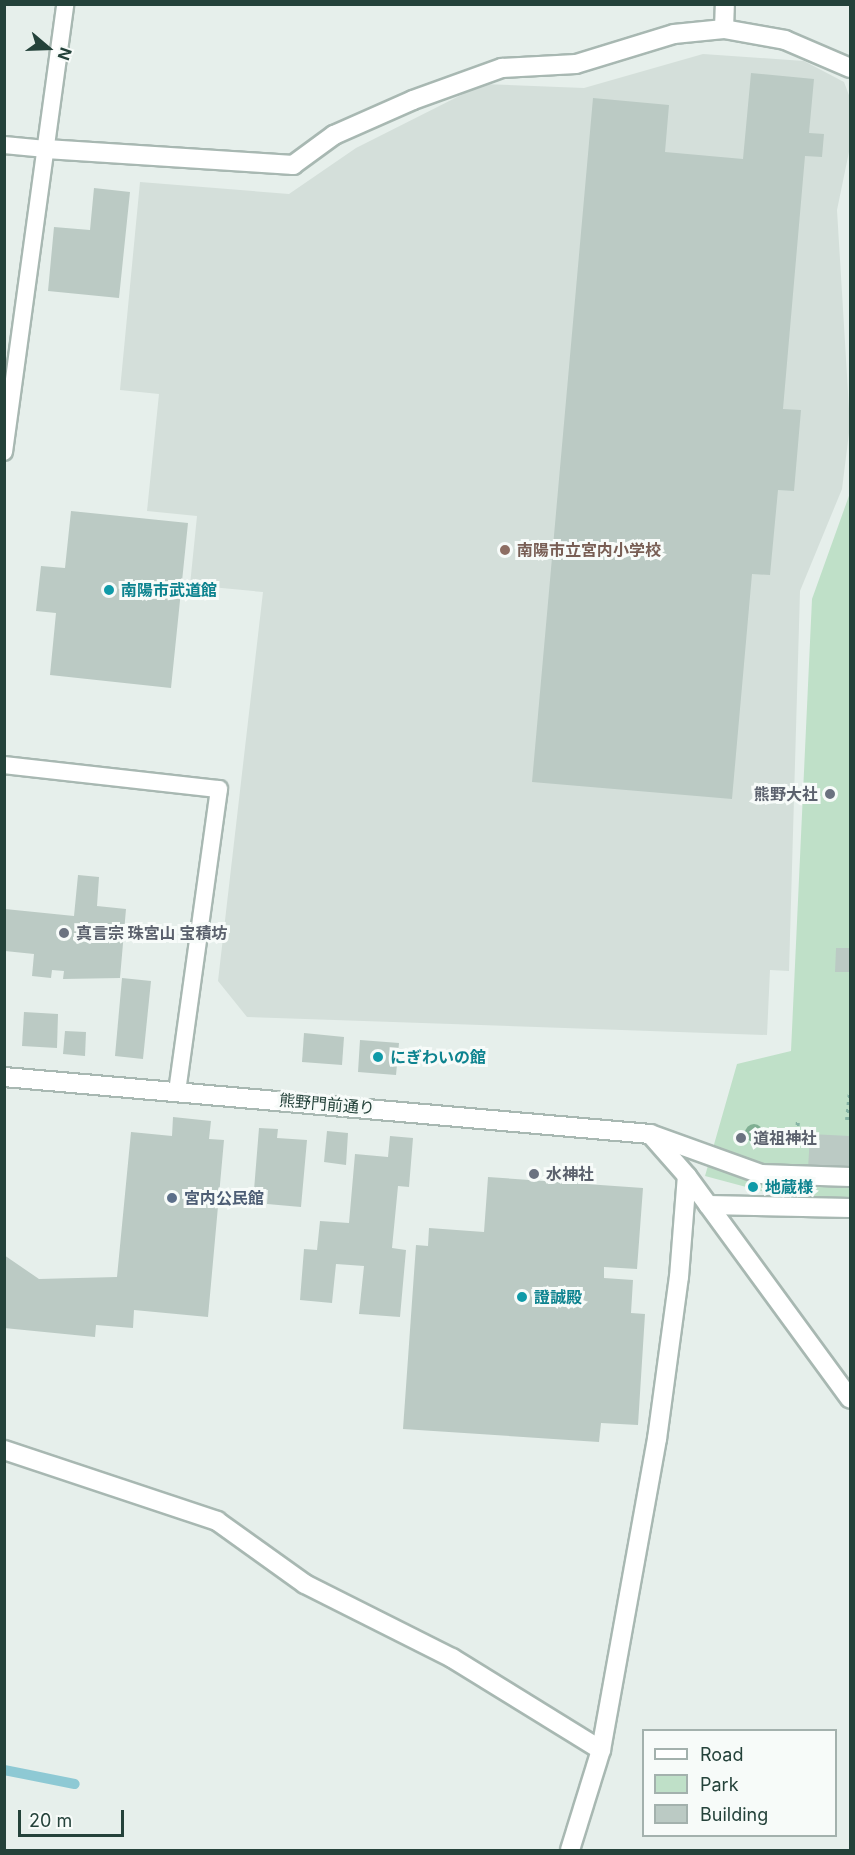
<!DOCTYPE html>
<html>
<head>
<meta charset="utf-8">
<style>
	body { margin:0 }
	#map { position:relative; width:855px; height:1855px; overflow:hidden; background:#e6efeb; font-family:Inter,"Noto Sans JP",sans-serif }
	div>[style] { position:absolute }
	.built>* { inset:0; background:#d4dfda }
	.green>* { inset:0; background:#bfe0c8 }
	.stream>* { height:10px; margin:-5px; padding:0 5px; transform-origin:5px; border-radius:5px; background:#8ec9d4 }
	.building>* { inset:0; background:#bbcac4 }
	.path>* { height:4px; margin-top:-2px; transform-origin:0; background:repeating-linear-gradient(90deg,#86b3a5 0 3px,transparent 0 7.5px) }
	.roads { filter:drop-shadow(2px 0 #a8b8b2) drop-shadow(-2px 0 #a8b8b2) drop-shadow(0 2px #a8b8b2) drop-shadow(0 -2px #a8b8b2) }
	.service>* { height:16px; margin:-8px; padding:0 8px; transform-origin:8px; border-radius:8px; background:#fff }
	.minor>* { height:18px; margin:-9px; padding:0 9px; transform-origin:9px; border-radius:9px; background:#fff }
	.trees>* { width:18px; height:18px; margin:-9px; border-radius:50%; background:#80af93 }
	.dots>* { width:16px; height:16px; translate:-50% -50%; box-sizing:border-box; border:3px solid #f7fbf9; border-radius:50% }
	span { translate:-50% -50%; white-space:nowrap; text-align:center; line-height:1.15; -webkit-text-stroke:6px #f7fbf9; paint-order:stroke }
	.education-label { font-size:16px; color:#785e54; font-weight:700 }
	.left { translate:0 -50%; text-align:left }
	.culture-label { font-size:16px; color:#0d838f; font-weight:700 }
	.worship-label { font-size:16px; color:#5b616d; font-weight:700 }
	.right { translate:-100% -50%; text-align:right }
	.street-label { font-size:16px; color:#24423a }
	.service-label { font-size:16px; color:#4e5e75; font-weight:700 }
	.frame { position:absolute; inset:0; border:6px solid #24423a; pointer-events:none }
	.legend { position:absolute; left:642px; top:1729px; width:195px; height:108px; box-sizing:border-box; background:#f7fbf9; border:2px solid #a3b1ad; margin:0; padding:8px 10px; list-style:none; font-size:18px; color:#24423a }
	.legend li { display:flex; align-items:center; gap:12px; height:30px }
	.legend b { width:30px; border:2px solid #a3b1ad }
	.north { position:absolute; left:18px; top:18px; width:60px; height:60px; -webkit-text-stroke:4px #f7fbf9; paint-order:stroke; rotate:109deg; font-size:16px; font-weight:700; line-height:24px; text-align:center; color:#24423a }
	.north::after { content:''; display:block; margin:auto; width:21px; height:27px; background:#24423a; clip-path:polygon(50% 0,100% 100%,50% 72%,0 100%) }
	.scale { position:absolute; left:18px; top:1810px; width:106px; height:27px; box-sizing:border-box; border:3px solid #24423a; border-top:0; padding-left:8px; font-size:18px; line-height:21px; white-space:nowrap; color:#24423a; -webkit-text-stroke:4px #f7fbf9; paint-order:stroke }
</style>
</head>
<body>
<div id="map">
	<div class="built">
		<i style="clip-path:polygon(703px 54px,804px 61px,844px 82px,850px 98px,850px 147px,837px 210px,850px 425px,842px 489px,800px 591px,789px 971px,770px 970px,767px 1035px,247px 1017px,218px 981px,263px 592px,190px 585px,197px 516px,147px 511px,159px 394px,120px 390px,140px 182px,289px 194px,356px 148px,483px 84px,584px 88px)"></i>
	</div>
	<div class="green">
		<i style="clip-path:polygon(850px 493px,850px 1199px,788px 1198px,705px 1176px,737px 1064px,791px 1051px,812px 599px)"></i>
	</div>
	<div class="stream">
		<i style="left:4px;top:1770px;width:72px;rotate:11.2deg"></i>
	</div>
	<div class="building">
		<i style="clip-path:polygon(751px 73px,814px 79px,809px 133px,824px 134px,822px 157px,805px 156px,783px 409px,801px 410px,794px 491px,778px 490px,770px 575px,752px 574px,732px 799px,532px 782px,593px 98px,669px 105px,665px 152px,743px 159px)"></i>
		<i style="clip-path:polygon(94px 188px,130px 192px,119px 298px,48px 291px,54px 227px,90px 230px)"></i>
		<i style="clip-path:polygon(71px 511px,188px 523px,171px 688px,50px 675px,56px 613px,36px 611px,41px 566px,65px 568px)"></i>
		<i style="clip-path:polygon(78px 875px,99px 877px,97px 906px,126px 909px,120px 978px,63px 979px,64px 971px,52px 970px,51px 978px,32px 976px,34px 954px,5px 951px,5px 909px,74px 916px)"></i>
		<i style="clip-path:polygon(836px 948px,850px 948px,850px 972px,835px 972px)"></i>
		<i style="clip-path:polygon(122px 978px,151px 981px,143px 1059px,115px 1056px)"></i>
		<i style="clip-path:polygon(24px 1012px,58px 1014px,57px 1048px,22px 1046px)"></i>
		<i style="clip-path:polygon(65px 1031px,86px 1032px,85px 1056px,63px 1054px)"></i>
		<i style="clip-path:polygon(304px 1033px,344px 1037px,342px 1065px,302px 1062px)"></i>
		<i style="clip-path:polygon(360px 1040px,399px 1043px,396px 1075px,358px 1072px)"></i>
		<i style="clip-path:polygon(173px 1117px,211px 1121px,209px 1139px,224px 1140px,208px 1317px,134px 1310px,133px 1328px,96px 1325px,95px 1337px,4px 1328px,4px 1255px,39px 1279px,117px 1277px,131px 1132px,172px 1136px)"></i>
		<i style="clip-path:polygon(259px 1128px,278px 1129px,277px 1138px,307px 1140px,301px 1207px,267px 1204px,268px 1190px,254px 1190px)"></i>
		<i style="clip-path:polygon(327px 1131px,348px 1133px,346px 1165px,324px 1162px)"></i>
		<i style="clip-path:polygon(810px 1134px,850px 1136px,850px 1171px,808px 1169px)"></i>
		<i style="clip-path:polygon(390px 1136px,413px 1138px,409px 1187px,398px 1186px,392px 1248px,406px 1250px,400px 1317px,359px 1314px,364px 1266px,336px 1264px,332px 1303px,300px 1300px,304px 1249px,317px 1250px,320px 1221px,349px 1223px,355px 1154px,388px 1157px)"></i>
		<i style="clip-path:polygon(488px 1177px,643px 1188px,637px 1269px,604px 1267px,604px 1278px,633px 1280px,631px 1313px,645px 1314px,638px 1425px,601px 1423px,599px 1442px,403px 1429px,416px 1245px,428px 1246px,429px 1228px,484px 1232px)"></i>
	</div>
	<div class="path">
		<i style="left:847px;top:1120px;width:30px;rotate:-84deg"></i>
		<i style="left:796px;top:1148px;width:30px;rotate:-86deg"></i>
	</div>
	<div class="roads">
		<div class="service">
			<i style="left:4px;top:145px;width:42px;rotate:5.4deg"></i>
			<i style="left:4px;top:452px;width:452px;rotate:-82.2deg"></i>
			<i style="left:4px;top:765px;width:216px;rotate:6.4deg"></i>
			<i style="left:219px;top:789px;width:304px;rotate:97.9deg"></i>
		</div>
		<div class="minor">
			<i style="left:724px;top:29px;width:25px;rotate:-88deg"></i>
			<i style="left:46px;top:149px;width:248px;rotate:3.7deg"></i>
			<i style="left:293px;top:165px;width:51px;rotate:-36.2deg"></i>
			<i style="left:334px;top:135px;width:86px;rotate:-23.9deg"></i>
			<i style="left:413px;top:100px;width:95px;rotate:-19.8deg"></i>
			<i style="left:502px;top:68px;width:74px;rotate:-3.1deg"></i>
			<i style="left:576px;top:64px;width:102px;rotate:-17deg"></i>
			<i style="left:674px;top:34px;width:50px;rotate:-5.7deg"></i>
			<i style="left:724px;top:29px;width:62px;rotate:10.2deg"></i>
			<i style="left:785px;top:40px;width:71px;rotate:23.3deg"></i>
			<i style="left:4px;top:1077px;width:649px;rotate:5.04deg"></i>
			<i style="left:650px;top:1134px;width:118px;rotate:19.8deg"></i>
			<i style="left:761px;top:1174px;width:89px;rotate:1.9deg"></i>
			<i style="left:651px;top:1135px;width:55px;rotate:48.7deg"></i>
			<i style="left:687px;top:1176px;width:276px;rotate:53.8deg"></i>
			<i style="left:708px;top:1205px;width:142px;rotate:1.2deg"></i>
			<i style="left:4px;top:1450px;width:225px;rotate:18.4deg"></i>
			<i style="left:217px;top:1521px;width:108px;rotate:35.6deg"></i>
			<i style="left:305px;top:1584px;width:165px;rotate:26.7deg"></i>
			<i style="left:452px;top:1658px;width:175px;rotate:31.7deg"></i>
			<i style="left:570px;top:1850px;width:105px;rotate:-72.8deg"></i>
			<i style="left:601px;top:1750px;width:316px;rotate:-79.8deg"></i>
			<i style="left:657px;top:1439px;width:163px;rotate:-82.3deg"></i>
			<i style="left:679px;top:1277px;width:101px;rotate:-85.5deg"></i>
		</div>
	</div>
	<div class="trees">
		<i style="left:754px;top:1133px"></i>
	</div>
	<div class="dots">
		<i style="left:505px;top:550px;background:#8d6e63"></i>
		<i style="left:109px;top:590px;background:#0f9aa8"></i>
		<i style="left:830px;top:794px;background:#6b7280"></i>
		<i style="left:64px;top:933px;background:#6b7280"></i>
		<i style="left:378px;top:1057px;background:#0f9aa8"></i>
		<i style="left:741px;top:1138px;background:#6b7280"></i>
		<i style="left:534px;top:1174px;background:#6b7280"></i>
		<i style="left:753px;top:1187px;background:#0f9aa8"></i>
		<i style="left:172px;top:1198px;background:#5c6f8a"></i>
		<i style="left:522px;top:1297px;background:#0f9aa8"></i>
	</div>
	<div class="education-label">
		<span class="left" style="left:517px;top:550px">南陽市立宮内小学校</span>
	</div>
	<div class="culture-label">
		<span class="left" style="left:121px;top:590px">南陽市武道館</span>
		<span class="left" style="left:390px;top:1057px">にぎわいの館</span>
		<span class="left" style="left:765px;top:1187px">地蔵様</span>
		<span class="left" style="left:534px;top:1297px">證誠殿</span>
	</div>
	<div class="worship-label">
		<span class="right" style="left:818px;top:794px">熊野大社</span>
		<span class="left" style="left:76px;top:933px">真言宗 珠宮山 宝積坊</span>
		<span class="left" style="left:753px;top:1138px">道祖神社</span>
		<span class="left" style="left:546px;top:1174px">水神社</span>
	</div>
	<div class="street-label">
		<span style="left:327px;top:1104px;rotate:5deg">熊野門前通り</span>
	</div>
	<div class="service-label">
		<span class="left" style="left:184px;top:1198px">宮内公民館</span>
	</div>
	<div class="frame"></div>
	<ul class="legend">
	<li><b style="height:8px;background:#fff"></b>Road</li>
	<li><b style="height:16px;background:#bfe0c8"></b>Park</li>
	<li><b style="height:16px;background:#bbcac4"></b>Building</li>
	</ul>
	<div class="north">N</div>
	<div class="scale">20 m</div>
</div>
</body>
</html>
